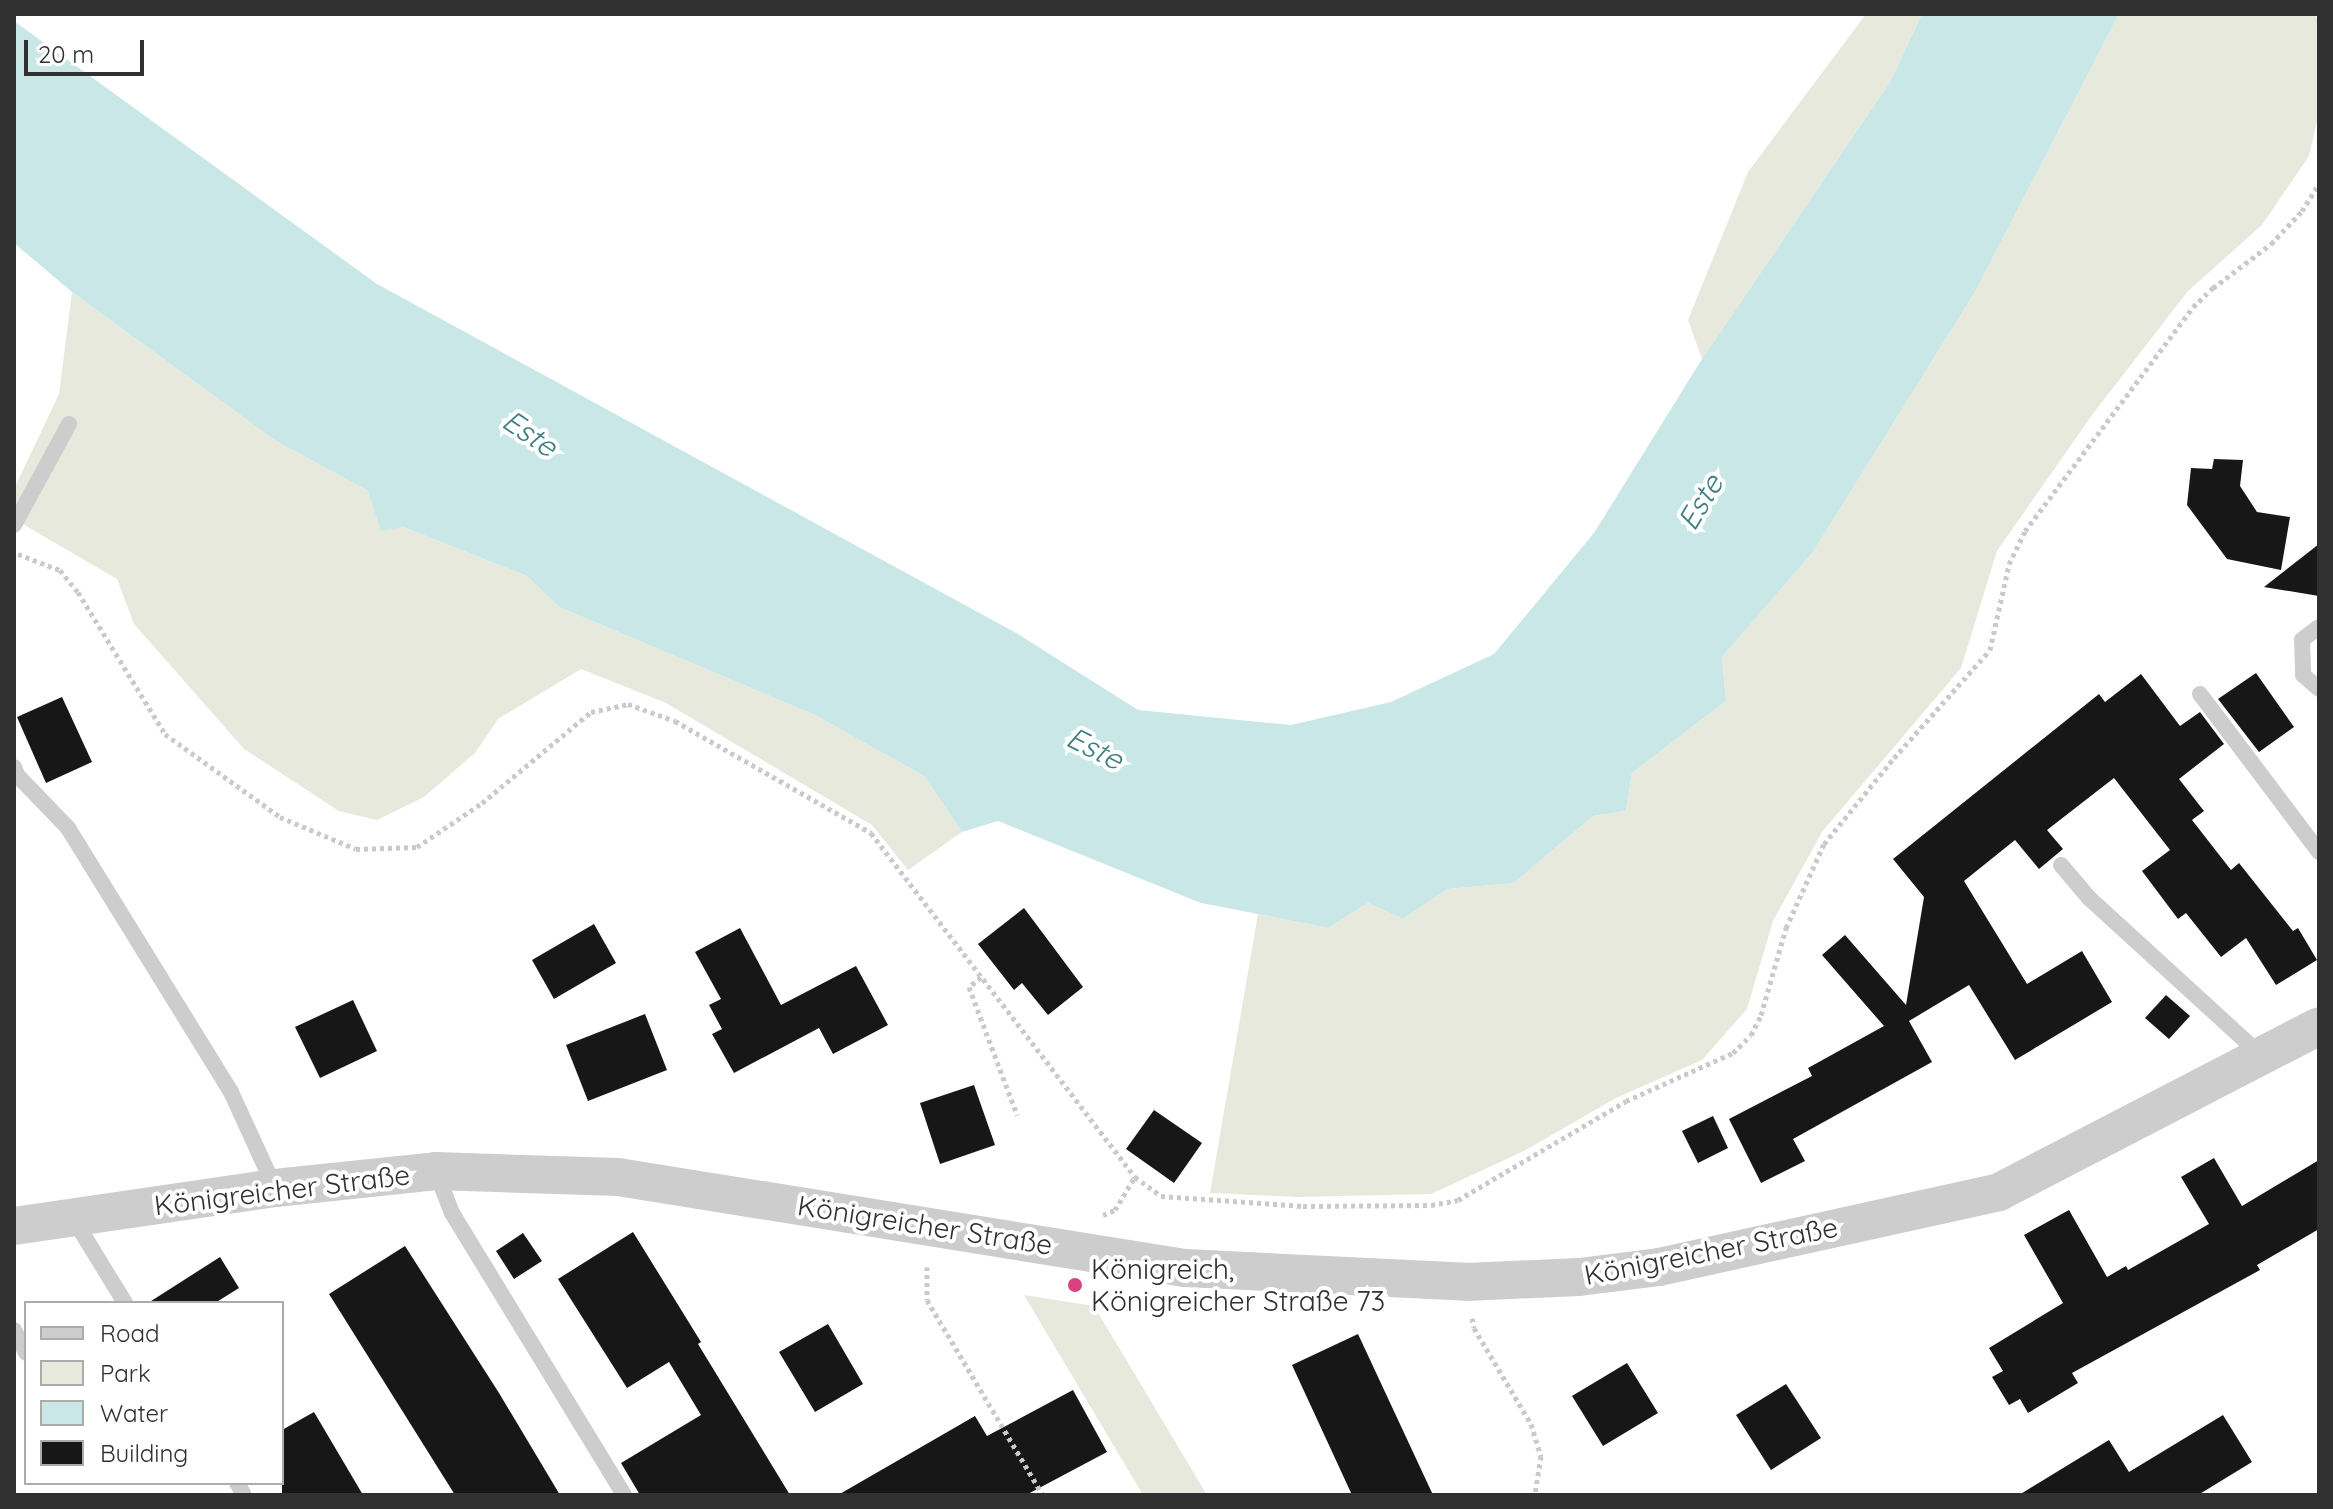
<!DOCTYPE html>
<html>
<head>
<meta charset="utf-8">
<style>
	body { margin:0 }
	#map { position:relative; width:2333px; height:1509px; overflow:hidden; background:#fff; font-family:Quicksand,sans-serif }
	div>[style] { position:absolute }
	.green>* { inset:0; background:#e8e9dd }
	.water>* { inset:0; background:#cae7e8 }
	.building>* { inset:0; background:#171717 }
	.path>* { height:5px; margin-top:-2.5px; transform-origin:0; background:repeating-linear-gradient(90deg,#cacaca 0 4px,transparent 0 8px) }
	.service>* { height:16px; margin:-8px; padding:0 8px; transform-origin:8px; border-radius:8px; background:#cdcdcd }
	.tertiary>* { height:38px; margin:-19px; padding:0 19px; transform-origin:19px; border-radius:19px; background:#cdcdcd }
	.dots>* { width:22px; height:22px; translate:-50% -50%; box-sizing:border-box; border:4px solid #fff; border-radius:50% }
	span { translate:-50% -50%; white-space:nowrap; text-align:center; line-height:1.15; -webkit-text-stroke:8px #fff; paint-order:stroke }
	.street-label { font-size:28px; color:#303030 }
	.poi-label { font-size:28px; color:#303030 }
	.left { translate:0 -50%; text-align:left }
	.water-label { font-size:30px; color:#3e7f81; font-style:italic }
	.frame { position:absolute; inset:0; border:16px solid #303030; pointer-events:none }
	.legend { position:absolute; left:24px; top:1301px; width:260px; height:184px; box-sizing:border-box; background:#fff; border:2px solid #acacac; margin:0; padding:10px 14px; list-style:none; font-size:24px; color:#303030 }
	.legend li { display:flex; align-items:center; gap:16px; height:40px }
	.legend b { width:40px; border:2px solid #acacac }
	.scale { position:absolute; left:24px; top:40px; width:120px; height:36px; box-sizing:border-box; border:4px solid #303030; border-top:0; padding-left:10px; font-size:24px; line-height:28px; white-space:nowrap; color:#303030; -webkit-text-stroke:6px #fff; paint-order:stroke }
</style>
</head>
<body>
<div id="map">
	<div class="green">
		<i style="clip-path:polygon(1866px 14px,1922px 14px,1890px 82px,1702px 359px,1688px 320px,1748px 172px)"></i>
		<i style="clip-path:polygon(2119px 14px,2315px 14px,2319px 23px,2319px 112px,2309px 156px,2262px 225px,2188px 291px,2092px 415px,1997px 551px,1961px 668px,1822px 832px,1773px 921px,1747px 1009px,1702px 1060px,1616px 1098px,1524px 1151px,1431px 1194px,1297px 1197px,1210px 1193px,1258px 914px,1328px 928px,1368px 903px,1403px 919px,1448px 889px,1514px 883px,1593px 816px,1626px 811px,1632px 773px,1726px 701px,1722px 657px,1813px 552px,1975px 292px)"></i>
		<i style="clip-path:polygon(72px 292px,276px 441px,368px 491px,403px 527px,527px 576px,559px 607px,815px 715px,924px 776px,962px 832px,908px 870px,872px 825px,666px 703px,581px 669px,498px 719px,475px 753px,424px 797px,377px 820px,339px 811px,244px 749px,134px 624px,117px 579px,14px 519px,14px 489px,59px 394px)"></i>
		<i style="clip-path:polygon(1024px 1295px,1094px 1306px,1207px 1495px,1143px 1495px)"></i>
	</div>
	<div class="water">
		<i style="clip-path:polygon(1922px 14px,2119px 14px,1975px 292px,1813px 552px,1722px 657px,1726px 701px,1632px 773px,1626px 811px,1593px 816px,1514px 883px,1448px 889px,1403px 919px,1368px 903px,1328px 928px,1258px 914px,1201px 903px,998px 821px,962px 832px,924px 776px,815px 715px,559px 607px,527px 576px,403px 527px,381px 531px,368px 491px,276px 441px,72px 292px,14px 243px,14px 21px,377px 284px,1018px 634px,1138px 710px,1291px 725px,1391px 702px,1494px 654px,1594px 533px,1702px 359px,1890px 82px)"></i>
	</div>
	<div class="building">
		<i style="clip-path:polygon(2214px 459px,2243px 460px,2240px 486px,2257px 512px,2290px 517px,2281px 570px,2227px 559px,2187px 505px,2191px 468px,2212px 469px)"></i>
		<i style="clip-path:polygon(2319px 544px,2319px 596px,2264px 587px)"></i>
		<i style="clip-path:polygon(2256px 673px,2294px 727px,2259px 752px,2218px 699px)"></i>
		<i style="clip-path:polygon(2141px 674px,2180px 726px,2200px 712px,2224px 744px,2179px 779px,2204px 811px,2192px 820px,2231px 870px,2239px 863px,2293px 931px,2298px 928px,2317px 960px,2276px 985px,2246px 938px,2221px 957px,2186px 913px,2178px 919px,2142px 871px,2170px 850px,2114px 778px,2047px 830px,2063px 849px,2039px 869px,2015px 840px,1964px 881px,2027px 984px,2082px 951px,2112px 1002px,2015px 1060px,1969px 985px,1909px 1021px,1932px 1062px,1793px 1139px,1805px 1161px,1761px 1183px,1729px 1119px,1812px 1076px,1808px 1068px,1884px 1026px,1822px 955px,1845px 935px,1906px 1005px,1924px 897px,1893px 859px,2099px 694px,2105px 702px)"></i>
		<i style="clip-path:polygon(62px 697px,92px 762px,46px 783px,17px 717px)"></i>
		<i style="clip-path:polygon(1024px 908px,1083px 987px,1048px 1015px,1022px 983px,1014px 990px,978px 944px)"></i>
		<i style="clip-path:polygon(594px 924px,616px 963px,554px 999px,532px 960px)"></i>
		<i style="clip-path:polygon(740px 928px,781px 1005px,856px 966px,888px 1025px,833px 1054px,819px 1028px,734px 1073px,712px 1034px,722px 1029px,709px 1005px,721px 999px,695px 952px)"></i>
		<i style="clip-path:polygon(2166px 995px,2190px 1016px,2169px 1039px,2145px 1018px)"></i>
		<i style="clip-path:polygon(353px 1000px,377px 1051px,320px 1078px,295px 1027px)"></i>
		<i style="clip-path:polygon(645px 1014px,667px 1070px,588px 1101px,566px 1045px)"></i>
		<i style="clip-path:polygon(974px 1085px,995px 1145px,940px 1164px,920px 1103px)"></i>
		<i style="clip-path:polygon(1154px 1110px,1202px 1143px,1174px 1183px,1126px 1149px)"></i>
		<i style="clip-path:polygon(1713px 1116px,1728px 1148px,1698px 1163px,1682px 1131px)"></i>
		<i style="clip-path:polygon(2214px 1158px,2242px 1206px,2319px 1160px,2319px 1229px,2257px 1265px,2260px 1270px,2072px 1373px,2078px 1383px,2028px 1413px,2020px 1399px,2009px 1405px,1992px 1377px,2003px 1371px,1989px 1348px,2063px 1303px,2024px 1235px,2069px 1210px,2107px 1277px,2126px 1266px,2128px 1270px,2209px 1224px,2181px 1177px)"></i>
		<i style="clip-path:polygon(633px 1232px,701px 1342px,698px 1344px,790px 1495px,640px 1495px,621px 1463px,701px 1415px,669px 1362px,627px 1388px,558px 1279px)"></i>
		<i style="clip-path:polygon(523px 1233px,542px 1261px,514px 1279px,496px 1251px)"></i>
		<i style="clip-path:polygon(405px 1246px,499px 1393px,560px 1495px,455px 1495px,329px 1294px)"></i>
		<i style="clip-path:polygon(220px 1257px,239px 1288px,215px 1303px,148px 1303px)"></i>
		<i style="clip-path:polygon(828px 1324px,863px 1384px,815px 1412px,779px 1352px)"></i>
		<i style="clip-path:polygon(1358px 1334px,1433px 1495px,1352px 1495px,1292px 1365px)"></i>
		<i style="clip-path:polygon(1627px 1363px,1658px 1413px,1603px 1446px,1572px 1396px)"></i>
		<i style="clip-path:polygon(1786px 1384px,1821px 1438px,1771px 1470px,1736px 1415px)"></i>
		<i style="clip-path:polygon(1073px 1390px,1107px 1452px,1026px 1495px,838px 1495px,975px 1416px,987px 1436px)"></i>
		<i style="clip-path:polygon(314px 1412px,363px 1495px,282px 1495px,282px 1430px)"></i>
		<i style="clip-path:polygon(2223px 1415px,2252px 1462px,2198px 1495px,2019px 1495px,2109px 1440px,2129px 1472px)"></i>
	</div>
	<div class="path">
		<i style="left:18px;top:554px;width:45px;rotate:20.9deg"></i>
		<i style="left:60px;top:570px;width:28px;rotate:51deg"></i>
		<i style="left:78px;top:592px;width:167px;rotate:58.5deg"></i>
		<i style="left:165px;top:734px;width:142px;rotate:35.8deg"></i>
		<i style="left:280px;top:817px;width:82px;rotate:22.8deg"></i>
		<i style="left:356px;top:849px;width:61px;rotate:-1.9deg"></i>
		<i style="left:417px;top:847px;width:78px;rotate:-34.1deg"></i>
		<i style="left:482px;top:803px;width:142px;rotate:-39.9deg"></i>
		<i style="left:591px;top:712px;width:38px;rotate:-12deg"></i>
		<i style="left:628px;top:704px;width:50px;rotate:19.9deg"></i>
		<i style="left:675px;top:721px;width:226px;rotate:29.7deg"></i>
		<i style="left:871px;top:833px;width:434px;rotate:52.5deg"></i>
		<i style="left:1135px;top:1177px;width:32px;rotate:36deg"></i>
		<i style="left:1161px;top:1196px;width:142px;rotate:4deg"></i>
		<i style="left:1303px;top:1206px;width:128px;rotate:-0.4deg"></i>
		<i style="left:1431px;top:1205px;width:27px;rotate:-10deg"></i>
		<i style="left:1458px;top:1200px;width:195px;rotate:-30.5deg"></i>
		<i style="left:1626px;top:1101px;width:117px;rotate:-24.2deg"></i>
		<i style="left:1733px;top:1053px;width:25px;rotate:-45deg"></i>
		<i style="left:1751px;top:1035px;width:22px;rotate:-63deg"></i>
		<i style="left:1761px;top:1015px;width:91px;rotate:-74deg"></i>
		<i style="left:1786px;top:928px;width:92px;rotate:-65.7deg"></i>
		<i style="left:1824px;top:844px;width:111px;rotate:-50.9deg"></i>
		<i style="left:1894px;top:758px;width:144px;rotate:-48.4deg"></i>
		<i style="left:1990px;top:650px;width:88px;rotate:-77.5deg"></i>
		<i style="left:2009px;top:564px;width:37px;rotate:-64deg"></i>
		<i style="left:2025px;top:531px;width:280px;rotate:-53.1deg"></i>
		<i style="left:2193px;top:307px;width:28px;rotate:-44deg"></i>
		<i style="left:2213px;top:288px;width:73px;rotate:-37.2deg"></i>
		<i style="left:2271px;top:244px;width:45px;rotate:-46.8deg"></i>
		<i style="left:2302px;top:211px;width:32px;rotate:-58deg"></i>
		<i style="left:981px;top:977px;width:16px;rotate:140deg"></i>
		<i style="left:969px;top:987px;width:137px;rotate:69.4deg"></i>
		<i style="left:1103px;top:1215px;width:13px;rotate:-23deg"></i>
		<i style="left:1115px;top:1210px;width:39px;rotate:-59deg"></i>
		<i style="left:927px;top:1267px;width:33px;rotate:90deg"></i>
		<i style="left:927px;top:1300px;width:227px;rotate:59.3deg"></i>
		<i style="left:1472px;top:1318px;width:10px;rotate:79deg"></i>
		<i style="left:1474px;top:1328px;width:112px;rotate:59.3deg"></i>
		<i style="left:1531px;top:1424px;width:34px;rotate:73deg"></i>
		<i style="left:1541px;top:1456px;width:39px;rotate:99deg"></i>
	</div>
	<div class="service">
		<i style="left:14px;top:525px;width:115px;rotate:-61.4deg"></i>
		<i style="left:2319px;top:627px;width:21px;rotate:143deg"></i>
		<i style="left:2302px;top:640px;width:35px;rotate:88deg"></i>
		<i style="left:2303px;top:675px;width:21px;rotate:41deg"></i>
		<i style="left:2200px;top:694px;width:198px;rotate:53deg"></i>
		<i style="left:14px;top:767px;width:9px;rotate:69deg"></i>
		<i style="left:17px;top:775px;width:74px;rotate:46.1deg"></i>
		<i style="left:68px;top:828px;width:310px;rotate:58.3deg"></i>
		<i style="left:231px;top:1092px;width:106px;rotate:65.4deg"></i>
		<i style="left:2061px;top:865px;width:43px;rotate:49.7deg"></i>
		<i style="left:2089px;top:898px;width:233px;rotate:42.4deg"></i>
		<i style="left:436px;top:1172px;width:44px;rotate:68.7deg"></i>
		<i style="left:452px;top:1213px;width:330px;rotate:58.6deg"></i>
		<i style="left:73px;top:1218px;width:100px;rotate:58.5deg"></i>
		<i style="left:14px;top:1330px;width:26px;rotate:62deg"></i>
		<i style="left:237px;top:1483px;width:12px;rotate:59deg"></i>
	</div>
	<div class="tertiary">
		<i style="left:14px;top:1226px;width:264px;rotate:-8.3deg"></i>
		<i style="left:275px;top:1188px;width:162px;rotate:-6deg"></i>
		<i style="left:436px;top:1171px;width:182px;rotate:1.9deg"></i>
		<i style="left:618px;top:1177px;width:574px;rotate:9.12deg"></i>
		<i style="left:1185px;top:1268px;width:282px;rotate:2.8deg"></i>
		<i style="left:1467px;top:1282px;width:112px;rotate:-2.6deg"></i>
		<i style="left:1579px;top:1277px;width:81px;rotate:-7.1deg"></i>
		<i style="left:1659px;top:1267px;width:348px;rotate:-12.4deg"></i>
		<i style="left:1999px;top:1192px;width:360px;rotate:-27.4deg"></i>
	</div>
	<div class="dots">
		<i style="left:1075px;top:1285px;background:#d94183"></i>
	</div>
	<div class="street-label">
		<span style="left:282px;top:1190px;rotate:-7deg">Königreicher Straße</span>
		<span style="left:925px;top:1225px;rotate:9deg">Königreicher Straße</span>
		<span style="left:1711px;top:1251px;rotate:-11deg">Königreicher Straße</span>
	</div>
	<div class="poi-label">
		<span class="left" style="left:1091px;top:1285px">Königreich,<br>Königreicher Straße 73</span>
	</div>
	<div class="water-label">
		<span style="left:530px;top:433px;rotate:34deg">Este</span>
		<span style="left:1700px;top:502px;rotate:-59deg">Este</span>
		<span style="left:1095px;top:748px;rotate:27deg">Este</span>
	</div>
	<div class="frame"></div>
	<ul class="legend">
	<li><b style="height:10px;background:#cdcdcd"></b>Road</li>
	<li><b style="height:22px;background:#e8e9dd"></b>Park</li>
	<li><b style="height:22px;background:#cae7e8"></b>Water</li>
	<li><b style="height:22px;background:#171717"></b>Building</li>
	</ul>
	<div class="scale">20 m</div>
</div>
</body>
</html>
